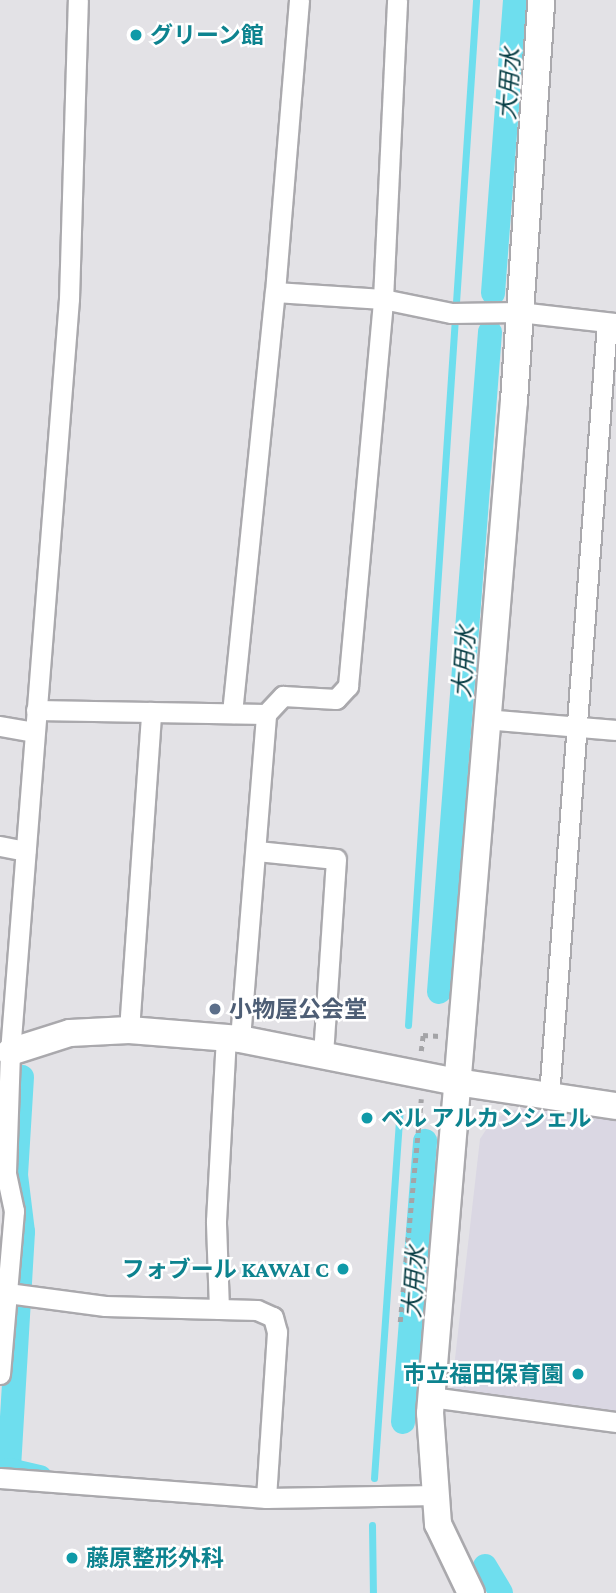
<!DOCTYPE html>
<html>
<head>
<meta charset="utf-8">
<style>
	body { margin:0 }
	#map { position:relative; width:616px; height:1593px; overflow:hidden; background:#e3e2e6; font-family:"Crimson Pro","Noto Sans JP",serif }
	div>[style] { position:absolute }
	.built>* { inset:0; background:#dad7e3 }
	.stream>* { height:7px; margin:-3.5px; padding:0 3.5px; transform-origin:3.5px; border-radius:3.5px; background:#6edeee }
	.canal>* { height:24px; margin:-12px; padding:0 12px; transform-origin:12px; border-radius:12px; background:#6edeee }
	.path>* { height:4.5px; margin-top:-2.25px; transform-origin:0; background:repeating-linear-gradient(90deg,#a4a4a7 0 5px,transparent 0 10px) }
	.roads { filter:drop-shadow(2px 0 #aaa9ad) drop-shadow(-2px 0 #aaa9ad) drop-shadow(0 2px #aaa9ad) drop-shadow(0 -2px #aaa9ad) }
	.street>* { height:19px; margin:-9.5px; padding:0 9.5px; transform-origin:9.5px; border-radius:9.5px; background:#fff }
	.secondary>* { height:26px; margin:-13px; padding:0 13px; transform-origin:13px; border-radius:13px; background:#fff }
	.dots>* { width:19px; height:19px; translate:-50% -50%; box-sizing:border-box; border:4px solid #fff; border-radius:50% }
	span { translate:-50% -50%; white-space:nowrap; text-align:center; line-height:1.15; -webkit-text-stroke:5px #fff; paint-order:stroke }
	.culture-label { font-size:23px; color:#0d838f; font-weight:700 }
	.left { translate:0 -50%; text-align:left }
	.right { translate:-100% -50%; text-align:right }
	.service-label { font-size:23px; color:#4e5e75; font-weight:700 }
	.water-label { font-size:24px; color:#063d44; font-style:italic }
</style>
</head>
<body>
<div id="map">
	<div class="built">
		<i style="clip-path:polygon(520px 1108px,616px 1119px,616px 1413px,451px 1394px,480px 1139px,493px 1119px)"></i>
	</div>
	<div class="stream">
		<i style="left:408px;top:1025px;width:1027px;rotate:-86.2deg"></i>
		<i style="left:374px;top:1478px;width:369px;rotate:-86deg"></i>
		<i style="left:372px;top:1525px;width:68px;rotate:89.2deg"></i>
	</div>
	<div class="canal">
		<i style="left:493px;top:293px;width:294px;rotate:-85.7deg"></i>
		<i style="left:439px;top:992px;width:662px;rotate:-85.58deg"></i>
		<i style="left:22px;top:1077px;width:98px;rotate:93.5deg"></i>
		<i style="left:16px;top:1175px;width:57px;rotate:83deg"></i>
		<i style="left:23px;top:1232px;width:238px;rotate:93.4deg"></i>
		<i style="left:9px;top:1470px;width:32px;rotate:13deg"></i>
		<i style="left:403px;top:1422px;width:282px;rotate:-85.5deg"></i>
		<i style="left:485px;top:1566px;width:31px;rotate:59deg"></i>
	</div>
	<div class="path">
		<i style="left:421px;top:1051px;width:16px;rotate:-83deg"></i>
		<i style="left:423px;top:1035px;width:17px;rotate:3deg"></i>
		<i style="left:400px;top:1322px;width:224px;rotate:-84.6deg"></i>
	</div>
	<div class="roads">
		<div class="street">
			<i style="left:275px;top:292px;width:108px;rotate:3.7deg"></i>
			<i style="left:383px;top:299px;width:69px;rotate:11.6deg"></i>
			<i style="left:451px;top:313px;width:68px;rotate:-0.8deg"></i>
			<i style="left:519px;top:312px;width:98px;rotate:6.5deg"></i>
			<i style="left:36px;top:710px;width:230px;rotate:1deg"></i>
			<i style="left:232px;top:713px;width:423px;rotate:-84.2deg"></i>
			<i style="left:275px;top:292px;width:293px;rotate:-85.3deg"></i>
			<i style="left:485px;top:719px;width:131px;rotate:4.8deg"></i>
			<i style="left:0;top:726px;width:34px;rotate:10deg"></i>
			<i style="left:0;top:846px;width:26px;rotate:11deg"></i>
			<i style="left:257px;top:851px;width:79px;rotate:5.8deg"></i>
			<i style="left:336px;top:859px;width:196px;rotate:93.8deg"></i>
			<i style="left:129px;top:1030px;width:319px;rotate:-86deg"></i>
			<i style="left:240px;top:1039px;width:326px;rotate:-85.4deg"></i>
			<i style="left:266px;top:714px;width:25px;rotate:-47deg"></i>
			<i style="left:283px;top:696px;width:53px;rotate:3.2deg"></i>
			<i style="left:336px;top:699px;width:18px;rotate:-47deg"></i>
			<i style="left:348px;top:686px;width:389px;rotate:-84.8deg"></i>
			<i style="left:383px;top:299px;width:299px;rotate:-87.3deg"></i>
			<i style="left:549px;top:1096px;width:775px;rotate:-85.71deg"></i>
			<i style="left:0;top:1292px;width:106px;rotate:7.6deg"></i>
			<i style="left:105px;top:1306px;width:152px;rotate:1.5deg"></i>
			<i style="left:257px;top:1310px;width:17px;rotate:24deg"></i>
			<i style="left:273px;top:1317px;width:16px;rotate:75deg"></i>
			<i style="left:277px;top:1332px;width:166px;rotate:93.8deg"></i>
			<i style="left:219px;top:1309px;width:88px;rotate:-92deg"></i>
			<i style="left:216px;top:1221px;width:184px;rotate:-86.9deg"></i>
			<i style="left:0;top:1374px;width:164px;rotate:-85.1deg"></i>
			<i style="left:14px;top:1211px;width:40px;rotate:-102deg"></i>
			<i style="left:6px;top:1172px;width:120px;rotate:-88.1deg"></i>
			<i style="left:10px;top:1052px;width:755px;rotate:-85.52deg"></i>
			<i style="left:69px;top:299px;width:299px;rotate:-88.3deg"></i>
			<i style="left:431px;top:1397px;width:187px;rotate:7.7deg"></i>
			<i style="left:0;top:1478px;width:267px;rotate:4.3deg"></i>
			<i style="left:266px;top:1498px;width:170px;rotate:-1deg"></i>
		</div>
		<div class="secondary">
			<i style="left:10px;top:1052px;width:63px;rotate:-17.6deg"></i>
			<i style="left:70px;top:1033px;width:59px;rotate:-2.9deg"></i>
			<i style="left:129px;top:1030px;width:111px;rotate:4.6deg"></i>
			<i style="left:240px;top:1039px;width:221px;rotate:11.2deg"></i>
			<i style="left:457px;top:1082px;width:161px;rotate:8.6deg"></i>
			<i style="left:471px;top:1593px;width:76px;rotate:-115.6deg"></i>
			<i style="left:438px;top:1524px;width:111px;rotate:-94.1deg"></i>
			<i style="left:430px;top:1413px;width:1015px;rotate:-85.26deg"></i>
			<i style="left:514px;top:401px;width:402px;rotate:-86.1deg"></i>
		</div>
	</div>
	<div class="dots">
		<i style="left:136px;top:35px;background:#0f9aa8"></i>
		<i style="left:215px;top:1009px;background:#5c6f8a"></i>
		<i style="left:367px;top:1118px;background:#0f9aa8"></i>
		<i style="left:343px;top:1269px;background:#0f9aa8"></i>
		<i style="left:578px;top:1374px;background:#0f9aa8"></i>
		<i style="left:72px;top:1558px;background:#0f9aa8"></i>
	</div>
	<div class="culture-label">
		<span class="left" style="left:150px;top:35px">グリーン館</span>
		<span class="left" style="left:381px;top:1118px">ベル アルカンシェル</span>
		<span class="right" style="left:329px;top:1269px">フォブール KAWAI C</span>
		<span class="right" style="left:564px;top:1374px">市立福田保育園</span>
		<span class="left" style="left:86px;top:1558px">藤原整形外科</span>
	</div>
	<div class="service-label">
		<span class="left" style="left:229px;top:1009px">小物屋公会堂</span>
	</div>
	<div class="water-label">
		<span style="left:509px;top:84px;rotate:-86deg">大用水</span>
		<span style="left:464px;top:662px;rotate:-86deg">大用水</span>
		<span style="left:414px;top:1282px;rotate:-86deg">大用水</span>
	</div>
</div>
</body>
</html>
